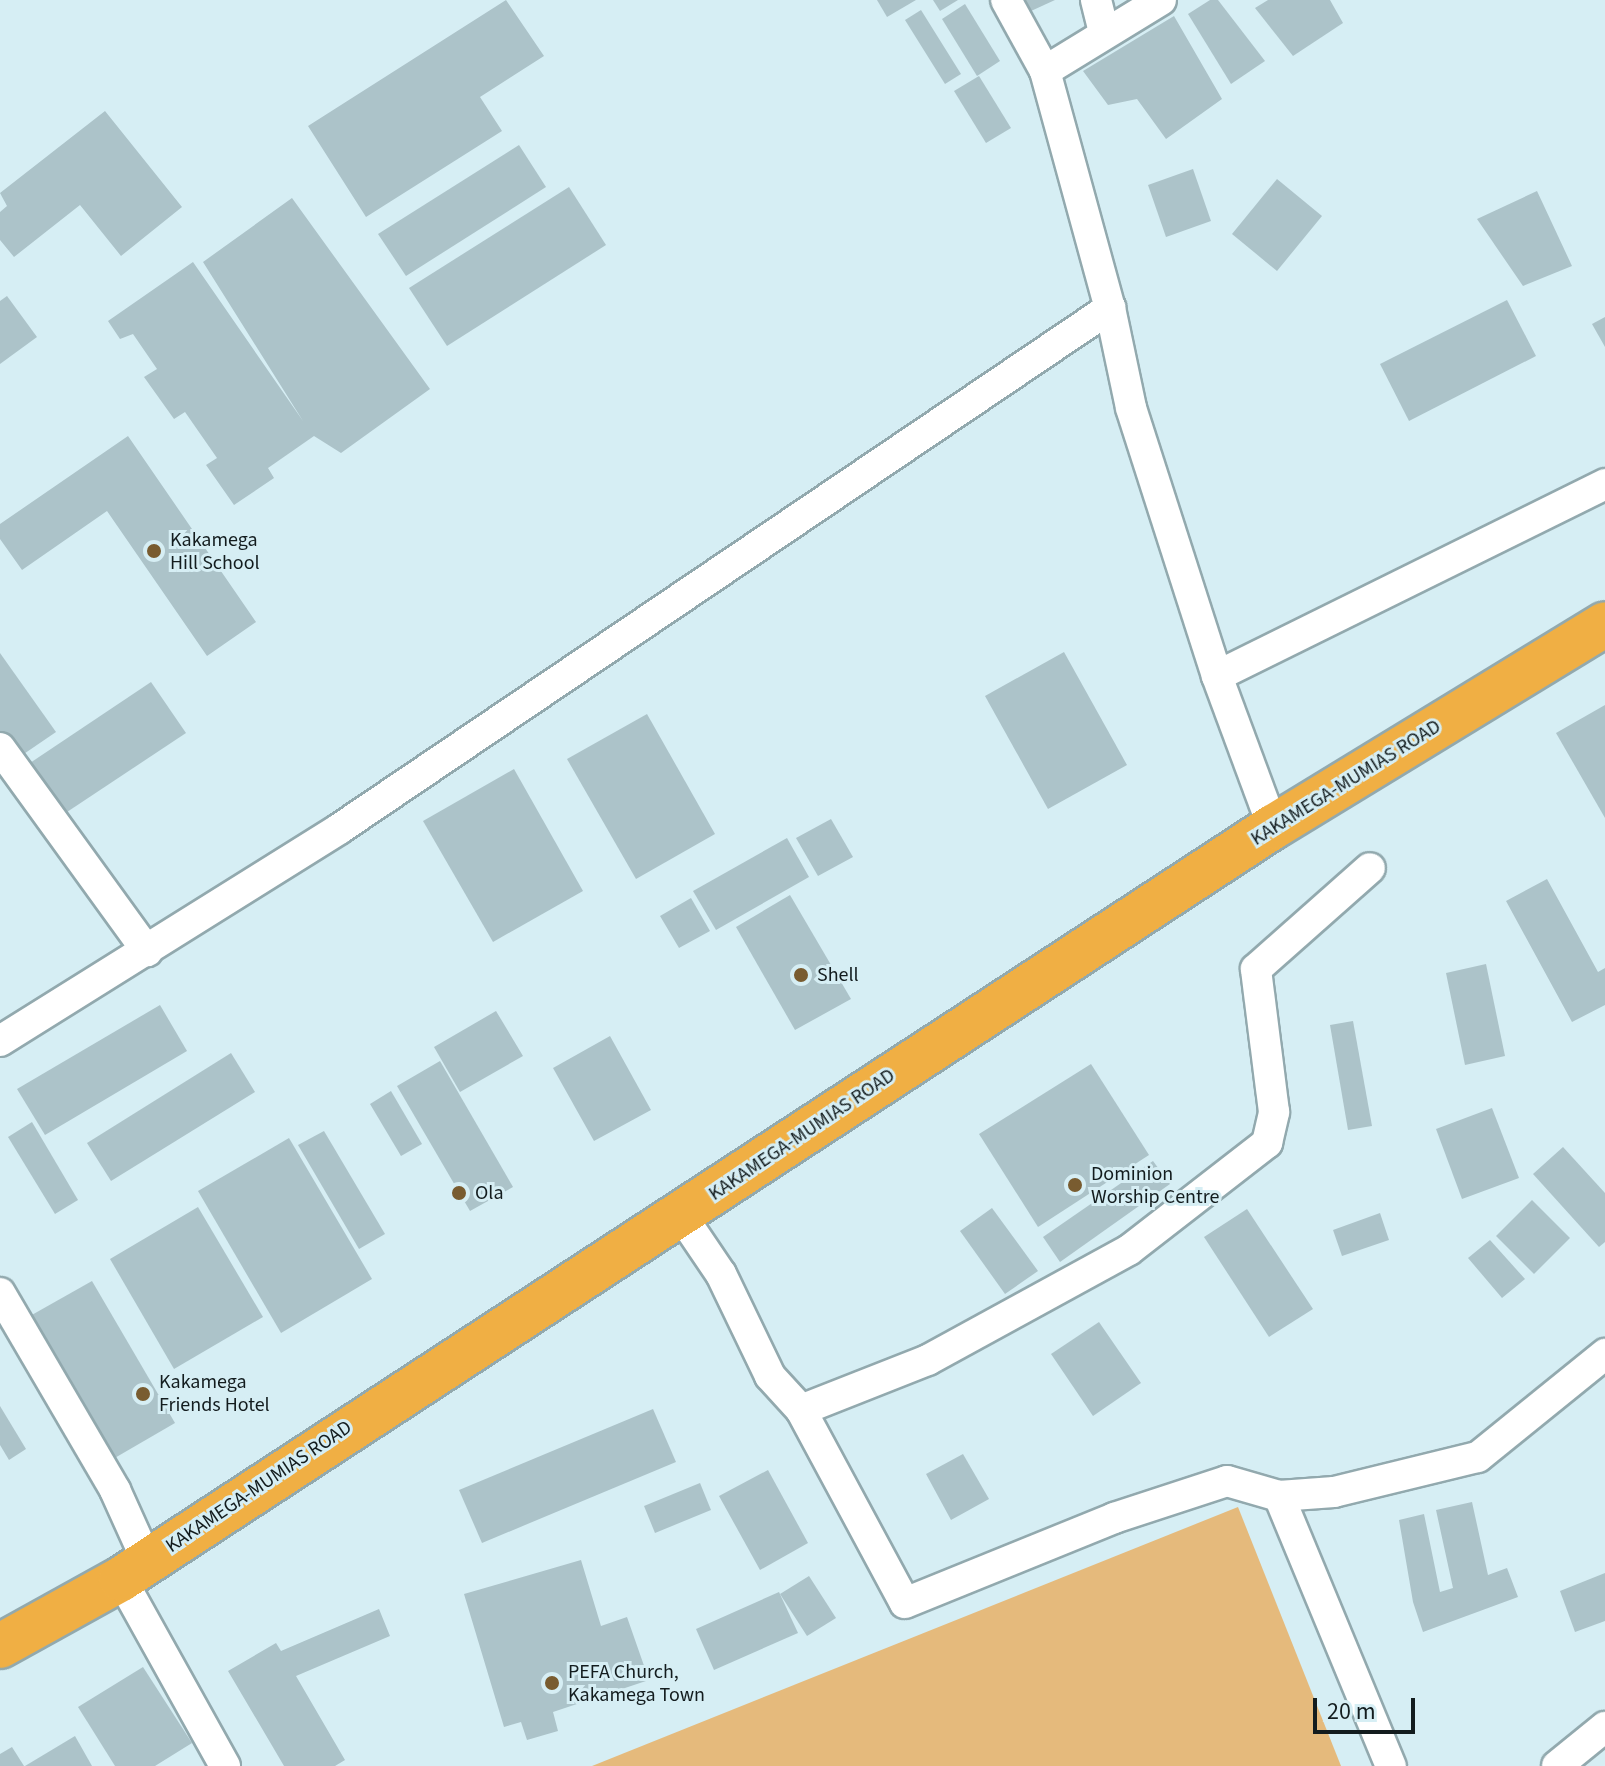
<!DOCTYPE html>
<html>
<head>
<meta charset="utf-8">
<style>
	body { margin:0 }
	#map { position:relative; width:1605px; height:1766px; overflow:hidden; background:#d6eef4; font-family:"Source Sans 3",sans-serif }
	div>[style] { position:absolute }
	.green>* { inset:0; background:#e5ba7c }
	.building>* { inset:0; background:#acc3c9 }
	.roads { filter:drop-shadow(2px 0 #92a9ae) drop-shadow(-2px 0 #92a9ae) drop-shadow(0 2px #92a9ae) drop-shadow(0 -2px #92a9ae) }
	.street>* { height:30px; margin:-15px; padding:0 15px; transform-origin:15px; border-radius:15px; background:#fff }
	.highway>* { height:44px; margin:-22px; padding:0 22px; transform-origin:22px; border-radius:22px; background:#f0af44 }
	.dots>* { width:22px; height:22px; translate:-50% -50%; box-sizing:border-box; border:4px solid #d6eef4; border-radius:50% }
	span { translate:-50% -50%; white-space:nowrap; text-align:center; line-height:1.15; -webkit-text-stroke:6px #d6eef4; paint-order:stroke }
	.poi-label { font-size:20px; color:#131c1e }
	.left { translate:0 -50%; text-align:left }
	.street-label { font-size:20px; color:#131c1e }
	.scale { position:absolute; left:1313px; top:1698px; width:102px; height:36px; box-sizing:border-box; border:4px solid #131c1e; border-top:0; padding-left:10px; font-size:24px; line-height:28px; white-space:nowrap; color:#131c1e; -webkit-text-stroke:6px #d6eef4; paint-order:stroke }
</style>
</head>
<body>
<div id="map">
	<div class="green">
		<i style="clip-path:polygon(1238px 1507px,1341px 1766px,592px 1766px)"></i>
	</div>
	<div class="building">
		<i style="clip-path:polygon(506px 0,544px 56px,480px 97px,502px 131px,366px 217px,308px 126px)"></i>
		<i style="clip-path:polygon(877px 0,916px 0,887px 17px)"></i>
		<i style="clip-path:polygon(933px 0,958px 0,940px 11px)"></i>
		<i style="clip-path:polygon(1025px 0,1055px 0,1031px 11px)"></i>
		<i style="clip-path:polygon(1210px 0,1218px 0,1265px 61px,1231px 84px,1188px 14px)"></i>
		<i style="clip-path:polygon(1268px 0,1330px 0,1343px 23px,1293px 56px,1255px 8px)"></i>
		<i style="clip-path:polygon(965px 4px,1000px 61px,977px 76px,942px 19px)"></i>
		<i style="clip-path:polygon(921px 10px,961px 74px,945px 84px,905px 20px)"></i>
		<i style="clip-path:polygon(1174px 16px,1222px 99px,1166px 139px,1137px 99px,1108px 105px,1083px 71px)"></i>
		<i style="clip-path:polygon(979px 76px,1011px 128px,986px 143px,954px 91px)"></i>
		<i style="clip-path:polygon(105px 111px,182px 207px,121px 256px,80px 205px,14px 257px,0 240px,0 212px,7px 206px,0 193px)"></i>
		<i style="clip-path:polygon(519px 145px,546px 187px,406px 276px,378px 234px)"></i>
		<i style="clip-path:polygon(1193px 169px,1211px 221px,1166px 237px,1148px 185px)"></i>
		<i style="clip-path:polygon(1277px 179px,1322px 216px,1277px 271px,1232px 234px)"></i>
		<i style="clip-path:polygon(569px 187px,606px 245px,447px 346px,409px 288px)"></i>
		<i style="clip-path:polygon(1537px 191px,1572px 266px,1523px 286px,1477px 219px)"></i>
		<i style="clip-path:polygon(292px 198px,430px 389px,341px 453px,314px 436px,268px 468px,274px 478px,234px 505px,206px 465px,217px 458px,185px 412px,174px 419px,144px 377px,157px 369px,133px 334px,120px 339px,108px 321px,193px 262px,303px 421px,203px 262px)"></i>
		<i style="clip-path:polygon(7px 296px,37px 337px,0 364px,0 301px)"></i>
		<i style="clip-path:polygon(1507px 300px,1536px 356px,1409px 421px,1380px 364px)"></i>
		<i style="clip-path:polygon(1605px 317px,1605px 347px,1592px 324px)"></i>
		<i style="clip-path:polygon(128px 436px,256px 622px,207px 656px,107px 511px,22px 570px,0 539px,0 524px)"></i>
		<i style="clip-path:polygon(1064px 652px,1127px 765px,1048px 809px,985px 696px)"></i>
		<i style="clip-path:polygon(0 653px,56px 732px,15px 760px,0 739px)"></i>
		<i style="clip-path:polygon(151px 682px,186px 733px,64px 814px,30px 763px)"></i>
		<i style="clip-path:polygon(1605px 705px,1605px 818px,1556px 733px)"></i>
		<i style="clip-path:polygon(647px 714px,715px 834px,636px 879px,567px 759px)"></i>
		<i style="clip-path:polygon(514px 769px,583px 891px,493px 942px,423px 821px)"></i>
		<i style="clip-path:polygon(831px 819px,853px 857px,818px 876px,796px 838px)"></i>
		<i style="clip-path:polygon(787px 838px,809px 877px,716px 930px,693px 891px)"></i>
		<i style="clip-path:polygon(1547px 879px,1598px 972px,1605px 968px,1605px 1005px,1572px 1022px,1506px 901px)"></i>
		<i style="clip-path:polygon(790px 895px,851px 999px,795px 1030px,736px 927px)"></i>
		<i style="clip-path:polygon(691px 898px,710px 931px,679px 948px,660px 916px)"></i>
		<i style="clip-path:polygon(1486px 964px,1505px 1056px,1465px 1065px,1446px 973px)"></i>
		<i style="clip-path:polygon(160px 1005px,187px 1051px,45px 1135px,17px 1089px)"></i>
		<i style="clip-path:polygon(496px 1011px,523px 1056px,460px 1092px,434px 1047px)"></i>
		<i style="clip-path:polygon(1353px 1021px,1372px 1126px,1348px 1130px,1330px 1025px)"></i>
		<i style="clip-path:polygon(610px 1036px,651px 1110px,594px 1141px,553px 1068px)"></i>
		<i style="clip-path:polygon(231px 1053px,255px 1092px,111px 1181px,87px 1143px)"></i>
		<i style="clip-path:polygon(440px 1061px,513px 1187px,470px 1211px,397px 1086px)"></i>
		<i style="clip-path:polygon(1091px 1064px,1149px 1155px,1038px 1227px,979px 1134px)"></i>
		<i style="clip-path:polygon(391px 1091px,422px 1144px,401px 1156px,370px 1104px)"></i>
		<i style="clip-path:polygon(1492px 1108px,1519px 1178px,1462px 1199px,1436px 1129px)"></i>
		<i style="clip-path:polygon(32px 1122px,78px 1200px,55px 1214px,8px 1137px)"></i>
		<i style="clip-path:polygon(324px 1131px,385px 1234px,359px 1249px,298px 1145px)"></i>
		<i style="clip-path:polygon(289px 1138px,372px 1279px,281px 1333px,198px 1191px)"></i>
		<i style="clip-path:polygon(1563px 1147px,1605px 1193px,1605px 1242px,1599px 1247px,1533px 1174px)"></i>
		<i style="clip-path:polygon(1153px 1161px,1170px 1184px,1060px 1262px,1043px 1237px)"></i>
		<i style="clip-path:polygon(1532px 1200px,1570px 1238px,1534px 1274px,1496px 1236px)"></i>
		<i style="clip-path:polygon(198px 1207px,263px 1317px,174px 1369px,110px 1259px)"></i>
		<i style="clip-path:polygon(992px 1208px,1038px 1271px,1005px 1294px,960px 1231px)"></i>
		<i style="clip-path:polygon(1247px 1209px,1313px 1309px,1269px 1337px,1204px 1237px)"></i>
		<i style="clip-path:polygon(1380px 1213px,1389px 1240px,1342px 1256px,1333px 1230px)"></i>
		<i style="clip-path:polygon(1490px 1240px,1525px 1279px,1502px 1298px,1468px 1258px)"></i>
		<i style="clip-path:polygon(92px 1281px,175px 1423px,113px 1459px,30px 1316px)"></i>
		<i style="clip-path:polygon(1099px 1322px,1141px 1383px,1093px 1416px,1051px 1354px)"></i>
		<i style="clip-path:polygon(0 1406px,26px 1449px,9px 1460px,0 1445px)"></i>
		<i style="clip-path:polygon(653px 1409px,676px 1462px,482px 1543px,459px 1490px)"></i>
		<i style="clip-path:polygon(963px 1454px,989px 1499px,951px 1520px,926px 1474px)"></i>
		<i style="clip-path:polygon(768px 1470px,808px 1543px,760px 1570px,719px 1496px)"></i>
		<i style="clip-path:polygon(700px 1483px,711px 1510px,655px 1533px,644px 1506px)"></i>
		<i style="clip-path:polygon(1472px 1502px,1488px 1575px,1507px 1568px,1518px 1597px,1423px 1632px,1413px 1602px,1399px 1520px,1424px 1514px,1440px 1592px,1453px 1588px,1436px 1510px)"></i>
		<i style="clip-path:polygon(581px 1560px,601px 1626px,627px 1617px,649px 1680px,553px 1712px,558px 1731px,527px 1740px,521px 1722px,504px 1727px,464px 1594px)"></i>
		<i style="clip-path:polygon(1605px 1573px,1605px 1621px,1575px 1632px,1560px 1591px)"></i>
		<i style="clip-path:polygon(809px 1576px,836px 1618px,807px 1636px,780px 1594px)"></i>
		<i style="clip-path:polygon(779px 1592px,798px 1633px,714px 1670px,696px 1629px)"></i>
		<i style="clip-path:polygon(379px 1609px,390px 1636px,296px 1676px,345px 1760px,335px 1766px,284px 1766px,228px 1671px,276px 1643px,281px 1651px)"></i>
		<i style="clip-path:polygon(143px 1667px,192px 1743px,155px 1766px,115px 1766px,78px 1707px)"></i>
		<i style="clip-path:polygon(75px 1736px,92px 1766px,25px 1766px)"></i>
		<i style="clip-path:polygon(12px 1747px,24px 1766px,0 1766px,0 1754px)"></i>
	</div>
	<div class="roads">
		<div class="street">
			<i style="left:1006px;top:0;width:81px;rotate:61.2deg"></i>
			<i style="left:1045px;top:71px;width:246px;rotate:74.7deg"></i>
			<i style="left:1110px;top:308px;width:102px;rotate:78.1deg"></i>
			<i style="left:1131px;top:408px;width:281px;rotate:72.2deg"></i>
			<i style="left:1217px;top:676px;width:161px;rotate:69.7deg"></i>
			<i style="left:1096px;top:0;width:33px;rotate:76deg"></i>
			<i style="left:1045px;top:71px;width:136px;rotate:-31.5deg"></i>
			<i style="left:1217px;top:676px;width:433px;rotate:-26.3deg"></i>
			<i style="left:0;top:748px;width:251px;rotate:54.1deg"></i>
			<i style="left:0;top:1041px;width:400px;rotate:-32deg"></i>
			<i style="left:339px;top:829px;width:931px;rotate:-34.05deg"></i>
			<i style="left:681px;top:1215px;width:71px;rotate:55.9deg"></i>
			<i style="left:721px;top:1274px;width:113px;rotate:64.3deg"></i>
			<i style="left:770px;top:1376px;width:46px;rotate:47.6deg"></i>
			<i style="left:801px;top:1410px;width:136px;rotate:-21.5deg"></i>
			<i style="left:928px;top:1360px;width:229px;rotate:-28.7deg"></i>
			<i style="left:1129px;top:1250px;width:175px;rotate:-37.8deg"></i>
			<i style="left:1267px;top:1143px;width:32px;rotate:-77deg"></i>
			<i style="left:1274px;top:1112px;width:144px;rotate:-97.2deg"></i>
			<i style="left:1256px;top:969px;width:152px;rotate:-41.5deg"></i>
			<i style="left:0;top:1293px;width:228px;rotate:59.7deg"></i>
			<i style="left:115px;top:1490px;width:78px;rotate:65.7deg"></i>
			<i style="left:801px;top:1410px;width:219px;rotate:61.7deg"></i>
			<i style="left:905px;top:1603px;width:226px;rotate:-22.1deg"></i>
			<i style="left:1114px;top:1518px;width:119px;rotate:-18.1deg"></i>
			<i style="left:1227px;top:1481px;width:54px;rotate:16.1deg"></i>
			<i style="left:1279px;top:1496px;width:55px;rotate:-4.2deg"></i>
			<i style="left:1334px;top:1492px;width:148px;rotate:-13.7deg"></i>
			<i style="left:1478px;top:1457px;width:164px;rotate:-39deg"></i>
			<i style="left:1279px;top:1496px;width:292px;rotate:67.5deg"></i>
			<i style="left:121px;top:1579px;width:214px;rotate:60.9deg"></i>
			<i style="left:1557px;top:1766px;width:62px;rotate:-39.1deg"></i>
		</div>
		<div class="highway">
			<i style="left:0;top:1646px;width:138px;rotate:-29deg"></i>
			<i style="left:121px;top:1579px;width:1376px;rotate:-33.14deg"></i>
			<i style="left:1273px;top:827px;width:389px;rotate:-31.4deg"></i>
		</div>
	</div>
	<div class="dots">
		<i style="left:154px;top:551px;background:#795c30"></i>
		<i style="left:801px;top:975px;background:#795c30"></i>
		<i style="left:1075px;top:1185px;background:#795c30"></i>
		<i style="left:459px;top:1193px;background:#795c30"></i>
		<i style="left:143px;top:1394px;background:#795c30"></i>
		<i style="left:552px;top:1683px;background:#795c30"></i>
	</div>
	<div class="poi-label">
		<span class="left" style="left:170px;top:552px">Kakamega<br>Hill School</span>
		<span class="left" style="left:817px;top:975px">Shell</span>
		<span class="left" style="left:1091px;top:1186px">Dominion<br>Worship Centre</span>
		<span class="left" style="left:475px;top:1193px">Ola</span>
		<span class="left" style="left:159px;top:1394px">Kakamega<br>Friends Hotel</span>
		<span class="left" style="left:568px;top:1684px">PEFA Church,<br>Kakamega Town</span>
	</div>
	<div class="street-label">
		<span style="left:1346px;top:783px;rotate:-32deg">KAKAMEGA-MUMIAS ROAD</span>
		<span style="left:802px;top:1135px;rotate:-34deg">KAKAMEGA-MUMIAS ROAD</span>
		<span style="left:259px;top:1487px;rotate:-34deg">KAKAMEGA-MUMIAS ROAD</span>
	</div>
	<div class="scale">20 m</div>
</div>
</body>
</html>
